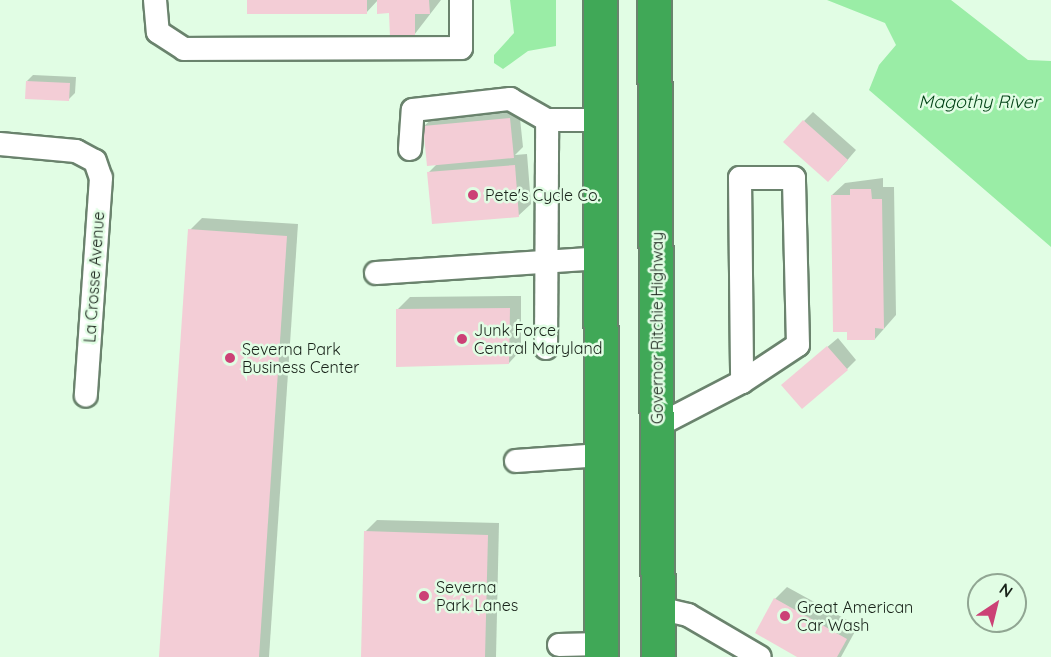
<!DOCTYPE html>
<html>
<head>
<meta charset="utf-8">
<style>
	body { margin:0 }
	#map { position:relative; width:1051px; height:657px; overflow:hidden; background:#e1fde4; font-family:Quicksand,sans-serif }
	div>[style] { position:absolute }
	.water>* { inset:0; background:#9aeda6 }
	.shadow>* { inset:0; background:#0003 }
	.building>* { inset:0; background:#f3cdd6 }
	.roads { filter:drop-shadow(2px 0 #6a836d) drop-shadow(-2px 0 #6a836d) drop-shadow(0 2px #6a836d) drop-shadow(0 -2px #6a836d) }
	.minor>* { height:22px; margin:-11px; padding:0 11px; transform-origin:11px; border-radius:11px; background:#fff }
	.highway>* { height:33px; margin:-16.5px; padding:0 16.5px; transform-origin:16.5px; border-radius:16.5px; background:#40a857 }
	.dots>* { width:16px; height:16px; translate:-50% -50%; box-sizing:border-box; border:3px solid #e1fde4; border-radius:50% }
	span { translate:-50% -50%; white-space:nowrap; text-align:center; line-height:1.15; -webkit-text-stroke:5px #e1fde4; paint-order:stroke }
	.poi-label { font-size:16px; color:#19231a }
	.left { translate:0 -50%; text-align:left }
	.street-label { font-size:16px; color:#19231a }
	.water-label { font-size:18px; color:#034317; font-style:italic }
	.north { position:absolute; left:967px; top:573px; width:60px; height:60px; box-sizing:border-box; background:#e1fde4; border:2px solid #91a693; border-radius:50%; rotate:35deg; font-size:16px; font-weight:700; line-height:24px; text-align:center; color:#19231a }
	.north::after { content:''; display:block; margin:auto; width:21px; height:27px; background:#cc4176; clip-path:polygon(50% 0,100% 100%,50% 72%,0 100%) }
</style>
</head>
<body>
<div id="map">
	<div class="water">
		<i style="clip-path:polygon(510px 0,556px 0,556px 46px,528px 51px,503px 69px,494px 63px,494px 55px,514px 33px)"></i>
		<i style="clip-path:polygon(827px 0,951px 0,1028px 60px,1051px 61px,1051px 247px,869px 90px,879px 65px,896px 45px,885px 23px)"></i>
	</div>
	<div class="shadow">
		<i style="clip-path:polygon(249px 0,441px 0,414px 35px,378px 0,366px 13px)"></i>
		<i style="clip-path:polygon(33px 75px,76px 77px,75px 93px,69px 99px,27px 81px)"></i>
		<i style="clip-path:polygon(519px 109px,523px 147px,515px 155px,527px 154px,531px 204px,518px 216px,429px 172px,438px 163px,424px 126px,434px 117px)"></i>
		<i style="clip-path:polygon(813px 112px,856px 150px,838px 171px,804px 121px)"></i>
		<i style="clip-path:polygon(883px 178px,883px 187px,894px 187px,896px 315px,875px 339px,832px 195px,845px 183px)"></i>
		<i style="clip-path:polygon(202px 218px,298px 224px,269px 657px,161px 657px,190px 230px)"></i>
		<i style="clip-path:polygon(521px 296px,521px 350px,509px 363px,398px 309px,410px 297px)"></i>
		<i style="clip-path:polygon(838px 338px,856px 360px,847px 369px,793px 376px)"></i>
		<i style="clip-path:polygon(377px 520px,499px 523px,496px 657px,362px 657px,365px 532px)"></i>
		<i style="clip-path:polygon(787px 587px,858px 626px,841px 657px,801px 657px,775px 599px)"></i>
	</div>
	<div class="building">
		<i style="clip-path:polygon(247px 0,367px 0,367px 14px,247px 14px)"></i>
		<i style="clip-path:polygon(377px 0,429px 0,430px 14px,415px 14px,415px 37px,390px 37px,389px 13px,377px 14px)"></i>
		<i style="clip-path:polygon(26px 81px,70px 83px,69px 101px,25px 99px)"></i>
		<i style="clip-path:polygon(510px 118px,514px 158px,427px 166px,423px 126px)"></i>
		<i style="clip-path:polygon(803px 120px,848px 160px,828px 182px,783px 142px)"></i>
		<i style="clip-path:polygon(515px 165px,519px 217px,432px 224px,427px 172px)"></i>
		<i style="clip-path:polygon(850px 189px,871px 189px,872px 199px,882px 199px,884px 329px,875px 328px,875px 340px,847px 340px,847px 332px,833px 332px,831px 195px,850px 195px)"></i>
		<i style="clip-path:polygon(188px 229px,287px 236px,259px 657px,159px 657px)"></i>
		<i style="clip-path:polygon(510px 308px,509px 364px,396px 367px,396px 309px)"></i>
		<i style="clip-path:polygon(827px 346px,848px 370px,802px 409px,781px 385px)"></i>
		<i style="clip-path:polygon(364px 531px,488px 535px,485px 657px,361px 657px)"></i>
		<i style="clip-path:polygon(774px 598px,847px 639px,837px 657px,797px 657px,755px 633px)"></i>
	</div>
	<div class="roads">
		<div class="minor">
			<i style="left:155px;top:0;width:32px;rotate:85deg"></i>
			<i style="left:158px;top:32px;width:31px;rotate:33deg"></i>
			<i style="left:184px;top:49px;width:277px;rotate:-0.2deg"></i>
			<i style="left:461px;top:48px;width:48px;rotate:-90deg"></i>
			<i style="left:0;top:144px;width:76px;rotate:5.3deg"></i>
			<i style="left:76px;top:151px;width:21px;rotate:28deg"></i>
			<i style="left:95px;top:161px;width:18px;rotate:71deg"></i>
			<i style="left:101px;top:178px;width:218px;rotate:94deg"></i>
			<i style="left:410px;top:149px;width:39px;rotate:-86deg"></i>
			<i style="left:413px;top:110px;width:98px;rotate:-6.5deg"></i>
			<i style="left:510px;top:99px;width:43px;rotate:29.6deg"></i>
			<i style="left:547px;top:120px;width:53px"></i>
			<i style="left:376px;top:273px;width:225px;rotate:-3.8deg"></i>
			<i style="left:546px;top:348px;width:228px;rotate:-89.7deg"></i>
			<i style="left:657px;top:426px;width:96px;rotate:-27.4deg"></i>
			<i style="left:742px;top:382px;width:67px;rotate:-33.5deg"></i>
			<i style="left:798px;top:345px;width:167px;rotate:-91.4deg"></i>
			<i style="left:794px;top:178px;width:54px;rotate:180deg"></i>
			<i style="left:740px;top:178px;width:204px;rotate:89.4deg"></i>
			<i style="left:516px;top:461px;width:85px;rotate:-4deg"></i>
			<i style="left:658px;top:608px;width:31px;rotate:13deg"></i>
			<i style="left:688px;top:615px;width:83px;rotate:30.3deg"></i>
			<i style="left:559px;top:645px;width:42px;rotate:-1.4deg"></i>
		</div>
		<div class="highway">
			<i style="left:600px;top:0;width:657px;rotate:89.91deg"></i>
			<i style="left:654px;top:0;width:657px;rotate:89.65deg"></i>
		</div>
	</div>
	<div class="dots">
		<i style="left:473px;top:195px;background:#cc4176"></i>
		<i style="left:462px;top:339px;background:#cc4176"></i>
		<i style="left:230px;top:358px;background:#cc4176"></i>
		<i style="left:424px;top:596px;background:#cc4176"></i>
		<i style="left:785px;top:616px;background:#cc4176"></i>
	</div>
	<div class="poi-label">
		<span class="left" style="left:485px;top:195px">Pete's Cycle Co.</span>
		<span class="left" style="left:474px;top:339px">Junk Force<br>Central Maryland</span>
		<span class="left" style="left:242px;top:358px">Severna Park<br>Business Center</span>
		<span class="left" style="left:436px;top:596px">Severna<br>Park Lanes</span>
		<span class="left" style="left:797px;top:616px">Great American<br>Car Wash</span>
	</div>
	<div class="street-label">
		<span style="left:94px;top:277px;rotate:-86deg">La Crosse Avenue</span>
		<span style="left:657px;top:328px;rotate:-90deg">Governor Ritchie Highway</span>
	</div>
	<div class="water-label">
		<span style="left:979px;top:102px">Magothy River</span>
	</div>
	<div class="north">N</div>
</div>
</body>
</html>
